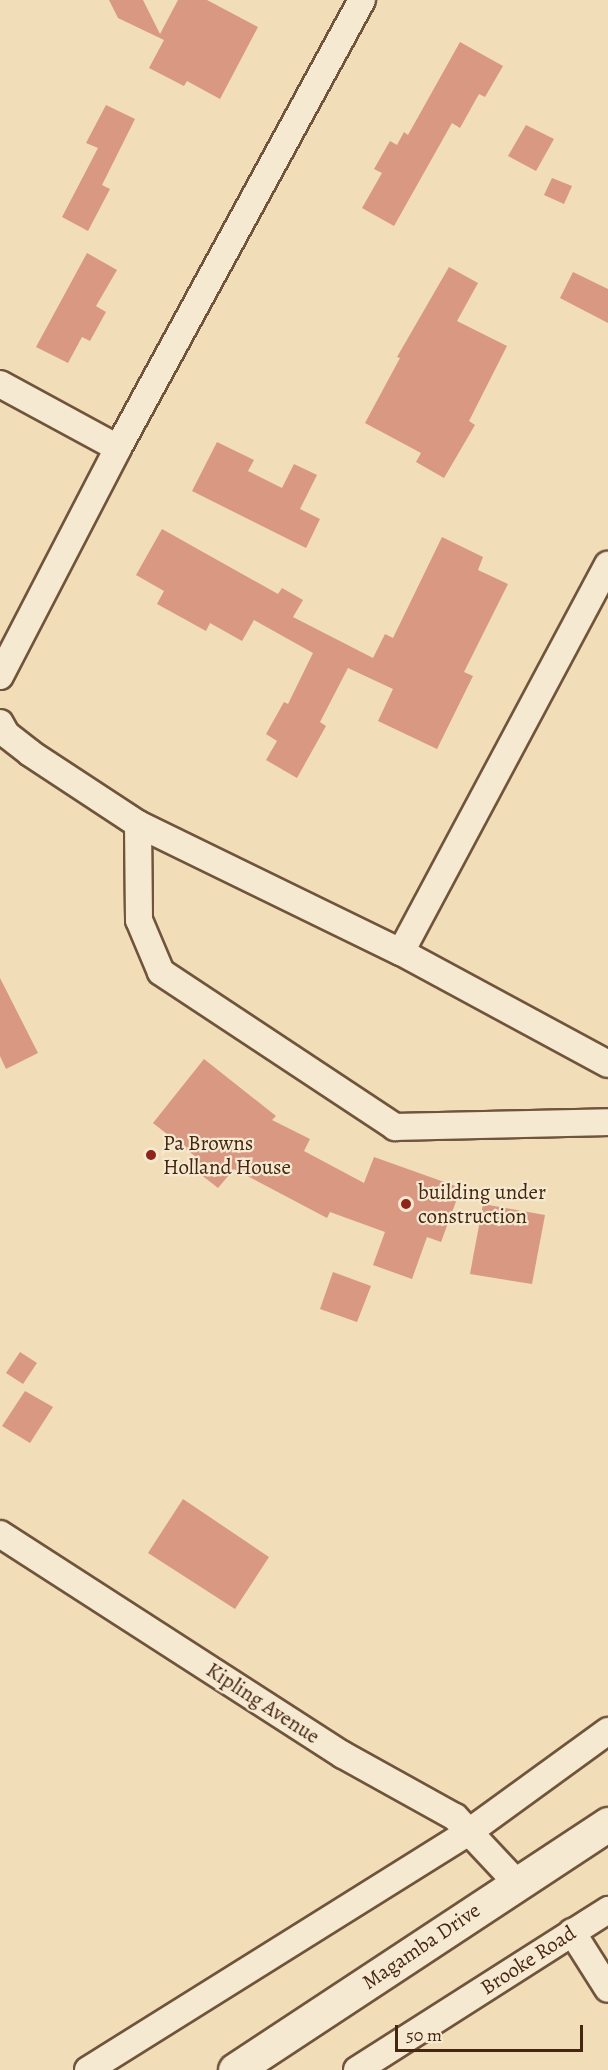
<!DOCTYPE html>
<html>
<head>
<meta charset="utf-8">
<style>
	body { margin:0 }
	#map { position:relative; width:608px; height:2070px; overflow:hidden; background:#f1ddb8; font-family:Alegreya,serif }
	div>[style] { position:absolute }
	.building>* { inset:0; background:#d99882 }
	.roads { filter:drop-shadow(2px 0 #70543b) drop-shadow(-2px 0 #70543b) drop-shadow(0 2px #70543b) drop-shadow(0 -2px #70543b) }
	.street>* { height:26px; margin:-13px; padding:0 13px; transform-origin:13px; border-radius:13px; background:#f6e9d1 }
	.secondary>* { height:33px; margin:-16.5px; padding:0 16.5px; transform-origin:16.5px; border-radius:16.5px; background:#f6e9d1 }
	.dots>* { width:16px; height:16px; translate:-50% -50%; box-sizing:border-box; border:3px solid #f6e9d1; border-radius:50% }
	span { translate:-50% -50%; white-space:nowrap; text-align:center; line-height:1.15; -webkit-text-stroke:4.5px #f6e9d1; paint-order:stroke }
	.poi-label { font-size:21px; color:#452611 }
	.left { translate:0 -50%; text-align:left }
	.street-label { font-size:21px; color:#452611 }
	.scale { position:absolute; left:395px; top:2025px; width:188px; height:27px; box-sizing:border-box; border:3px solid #452611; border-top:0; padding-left:8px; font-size:18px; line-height:21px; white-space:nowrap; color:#452611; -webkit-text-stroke:4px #f6e9d1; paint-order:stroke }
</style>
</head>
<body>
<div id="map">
	<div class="building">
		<i style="clip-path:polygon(109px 0,143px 0,160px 34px,178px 0,207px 0,258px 27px,220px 99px,187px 81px,184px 86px,149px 68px,164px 40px,118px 18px)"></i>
		<i style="clip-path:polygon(460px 42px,503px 66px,485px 97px,479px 94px,460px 128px,452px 123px,394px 226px,362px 208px,382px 173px,374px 169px,390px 141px,397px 145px,404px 132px,408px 135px)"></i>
		<i style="clip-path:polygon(106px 105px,135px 119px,102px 185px,110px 189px,88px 231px,62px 217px,98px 148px,86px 143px)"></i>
		<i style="clip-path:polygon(526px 125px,554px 139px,536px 171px,508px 156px)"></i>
		<i style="clip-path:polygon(552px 178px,572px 186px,564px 204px,544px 195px)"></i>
		<i style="clip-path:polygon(87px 253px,117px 270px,96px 306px,106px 312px,90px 341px,82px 337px,68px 363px,36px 347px)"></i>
		<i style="clip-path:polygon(449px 267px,478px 283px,457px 321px,507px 346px,469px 421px,475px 425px,444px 478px,416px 462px,421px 453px,365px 423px,400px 358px,397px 357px)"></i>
		<i style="clip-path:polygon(573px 272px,608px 289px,608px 323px,560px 298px)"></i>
		<i style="clip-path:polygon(217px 442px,254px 460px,248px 471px,282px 488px,294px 464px,317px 475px,300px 509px,320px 519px,306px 548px,192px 491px)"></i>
		<i style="clip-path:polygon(162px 529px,278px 594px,282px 588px,303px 600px,293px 617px,373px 658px,385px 634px,393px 638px,442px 537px,483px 557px,478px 570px,508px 584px,464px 672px,473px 676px,437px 749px,378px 721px,393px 689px,348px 668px,320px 722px,326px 726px,297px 778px,266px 760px,277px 741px,266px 734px,284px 702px,288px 704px,313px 653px,254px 620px,242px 641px,210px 623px,206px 631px,157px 604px,164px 591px,136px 575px)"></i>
		<i style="clip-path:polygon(0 978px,38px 1053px,6px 1069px,0 1056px)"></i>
		<i style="clip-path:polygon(204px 1059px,276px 1116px,272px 1120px,310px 1139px,304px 1151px,364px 1183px,374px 1157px,461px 1188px,441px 1242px,427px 1237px,412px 1279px,373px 1265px,385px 1232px,330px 1212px,327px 1218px,234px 1169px,218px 1188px,190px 1166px,196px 1157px,153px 1123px)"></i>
		<i style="clip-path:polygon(483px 1204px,545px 1215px,532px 1284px,470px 1274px)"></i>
		<i style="clip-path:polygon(333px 1272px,371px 1286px,357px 1322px,320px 1309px)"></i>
		<i style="clip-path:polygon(20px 1352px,37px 1363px,23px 1384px,6px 1373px)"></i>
		<i style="clip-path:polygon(25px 1391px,53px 1407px,30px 1443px,2px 1426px)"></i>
		<i style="clip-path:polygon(183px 1499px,269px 1557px,235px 1609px,148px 1553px)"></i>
	</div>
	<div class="roads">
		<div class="street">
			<i style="left:0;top:384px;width:134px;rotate:28.5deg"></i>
			<i style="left:0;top:676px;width:257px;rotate:-62.6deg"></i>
			<i style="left:118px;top:448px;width:510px;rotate:-61.43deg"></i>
			<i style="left:0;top:723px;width:13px;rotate:61deg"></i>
			<i style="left:6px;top:734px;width:31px;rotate:38deg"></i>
			<i style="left:30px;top:753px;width:129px;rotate:33.3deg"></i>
			<i style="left:138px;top:824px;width:292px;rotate:26deg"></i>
			<i style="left:401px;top:952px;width:235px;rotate:28.4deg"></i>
			<i style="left:138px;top:824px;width:96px;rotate:89.4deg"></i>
			<i style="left:139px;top:920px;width:56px;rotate:67.1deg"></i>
			<i style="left:161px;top:972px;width:281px;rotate:33.5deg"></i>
			<i style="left:395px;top:1127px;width:213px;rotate:-1.3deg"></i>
			<i style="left:401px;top:952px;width:439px;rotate:-61.9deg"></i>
			<i style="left:0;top:1534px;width:408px;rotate:32.8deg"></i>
			<i style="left:343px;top:1755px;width:128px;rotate:29deg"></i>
			<i style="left:455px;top:1817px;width:91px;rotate:46.8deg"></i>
			<i style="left:572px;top:1932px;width:67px;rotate:57.7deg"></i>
			<i style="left:88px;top:2070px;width:449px;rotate:-32deg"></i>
			<i style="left:469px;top:1832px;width:172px;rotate:-36deg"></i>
			<i style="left:357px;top:2070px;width:298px;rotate:-32.5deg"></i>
		</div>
		<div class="secondary">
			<i style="left:235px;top:2070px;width:447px;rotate:-33.4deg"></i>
		</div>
	</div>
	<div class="dots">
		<i style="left:151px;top:1155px;background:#8f2418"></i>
		<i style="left:406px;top:1204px;background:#8f2418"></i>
	</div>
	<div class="poi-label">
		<span class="left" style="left:163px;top:1155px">Pa Browns<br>Holland House</span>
		<span class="left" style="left:418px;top:1204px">building under<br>construction</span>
	</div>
	<div class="street-label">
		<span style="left:263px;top:1703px;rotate:33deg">Kipling Avenue</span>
		<span style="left:421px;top:1946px;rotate:-34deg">Magamba Drive</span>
		<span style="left:528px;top:1960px;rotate:-33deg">Brooke Road</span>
	</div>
	<div class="scale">50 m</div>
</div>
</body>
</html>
